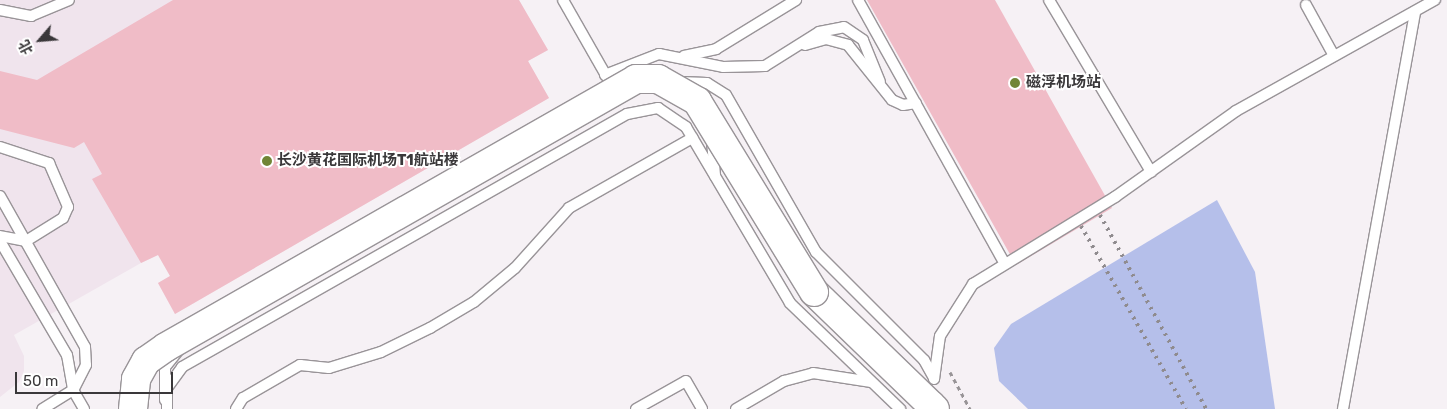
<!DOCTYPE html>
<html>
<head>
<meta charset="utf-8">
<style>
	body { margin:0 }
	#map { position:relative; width:1447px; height:409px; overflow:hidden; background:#f6f1f5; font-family:Rubik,"Noto Sans SC",sans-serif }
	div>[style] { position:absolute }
	.built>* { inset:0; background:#f0e4ed }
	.water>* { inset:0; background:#b5bfea }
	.building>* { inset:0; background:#f0bcc7 }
	.path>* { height:3px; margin-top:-1.5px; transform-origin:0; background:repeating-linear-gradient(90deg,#989497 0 4px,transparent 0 8px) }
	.roads { filter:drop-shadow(1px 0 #999498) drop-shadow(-1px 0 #999498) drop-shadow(0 1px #999498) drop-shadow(0 -1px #999498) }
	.lane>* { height:10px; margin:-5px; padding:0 5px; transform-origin:5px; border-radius:5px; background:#fff }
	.secondary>* { height:28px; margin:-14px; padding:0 14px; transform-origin:14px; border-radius:14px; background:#fff }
	.highway>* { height:28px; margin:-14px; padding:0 14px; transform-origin:14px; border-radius:14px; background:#fff }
	.rail>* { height:4px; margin-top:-2px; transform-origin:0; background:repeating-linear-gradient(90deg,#8f8b8e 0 2.5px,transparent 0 7.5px) }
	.bridges { filter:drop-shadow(1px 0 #999498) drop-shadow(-1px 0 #999498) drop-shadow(0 1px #999498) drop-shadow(0 -1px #999498) }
	.secondary-bridge>* { height:28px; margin:-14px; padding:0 14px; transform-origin:14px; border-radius:14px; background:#fff }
	.dots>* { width:14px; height:14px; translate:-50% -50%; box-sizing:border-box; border:2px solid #fff; border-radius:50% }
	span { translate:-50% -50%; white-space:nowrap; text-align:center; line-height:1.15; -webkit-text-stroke:4px #fff; paint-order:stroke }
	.poi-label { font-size:15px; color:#3a383a; font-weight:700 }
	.left { translate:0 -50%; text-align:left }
	.north { position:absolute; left:15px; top:15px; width:50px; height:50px; -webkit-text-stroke:4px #fff; paint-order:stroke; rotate:243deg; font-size:14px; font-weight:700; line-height:20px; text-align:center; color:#3a383a }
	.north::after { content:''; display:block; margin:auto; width:18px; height:22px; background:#3a383a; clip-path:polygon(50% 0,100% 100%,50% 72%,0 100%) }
	.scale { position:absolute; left:15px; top:372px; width:158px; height:22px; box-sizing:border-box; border:2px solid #3a383a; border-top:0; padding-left:6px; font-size:15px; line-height:18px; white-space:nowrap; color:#3a383a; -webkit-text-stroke:4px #fff; paint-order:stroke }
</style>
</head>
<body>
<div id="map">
	<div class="built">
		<i style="clip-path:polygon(0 0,519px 0,548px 50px,528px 61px,549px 98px,175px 314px,158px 283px,170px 276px,158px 255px,141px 263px,14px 335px,24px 356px,24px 371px,19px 382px,0 397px)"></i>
	</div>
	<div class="water">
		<i style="clip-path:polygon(1217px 200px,1255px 272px,1275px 409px,1028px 409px,999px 381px,994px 348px,1011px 324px)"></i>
	</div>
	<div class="building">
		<i style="clip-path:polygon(173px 0,519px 0,548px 50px,528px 61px,549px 98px,175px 314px,158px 283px,170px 276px,158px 255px,141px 263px,92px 179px,102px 174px,84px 142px,74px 148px,0 129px,0 71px,37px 80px)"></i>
		<i style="clip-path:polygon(867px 0,995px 0,1112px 208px,1016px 265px)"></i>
	</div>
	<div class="path">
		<i style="left:950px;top:372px;width:42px;rotate:61.6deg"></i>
	</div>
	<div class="roads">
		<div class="lane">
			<i style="left:563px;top:0;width:91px;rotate:60.3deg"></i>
			<i style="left:858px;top:0;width:300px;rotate:60.9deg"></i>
			<i style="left:1049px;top:0;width:200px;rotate:59.3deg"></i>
			<i style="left:1306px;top:5px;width:58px;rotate:61.2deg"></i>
			<i style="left:0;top:10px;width:32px;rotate:11deg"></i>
			<i style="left:31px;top:16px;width:41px;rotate:-22.8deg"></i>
			<i style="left:805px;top:45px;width:22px;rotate:-16deg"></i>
			<i style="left:826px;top:39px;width:23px;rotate:15deg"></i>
			<i style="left:848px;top:45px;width:70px;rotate:51.3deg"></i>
			<i style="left:892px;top:100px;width:12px;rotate:24deg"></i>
			<i style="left:903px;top:105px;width:13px;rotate:-9deg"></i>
			<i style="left:684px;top:56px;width:33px;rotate:-12deg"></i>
			<i style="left:716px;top:49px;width:94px;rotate:-31.5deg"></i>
			<i style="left:605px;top:75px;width:58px;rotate:-21.3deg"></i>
			<i style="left:659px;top:54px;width:65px;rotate:11.5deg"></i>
			<i style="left:723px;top:67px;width:42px;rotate:-1.4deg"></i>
			<i style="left:765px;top:66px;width:64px;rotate:-32.2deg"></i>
			<i style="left:819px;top:32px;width:25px;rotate:-11deg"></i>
			<i style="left:844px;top:27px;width:23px;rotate:34deg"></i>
			<i style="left:863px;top:40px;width:45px;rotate:68deg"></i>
			<i style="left:680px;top:82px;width:27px;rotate:2deg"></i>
			<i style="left:707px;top:83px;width:22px;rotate:32deg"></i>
			<i style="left:726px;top:95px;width:181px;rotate:60.2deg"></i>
			<i style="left:816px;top:252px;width:153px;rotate:45deg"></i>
			<i style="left:924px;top:360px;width:21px;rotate:61deg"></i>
			<i style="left:712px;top:141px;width:35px;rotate:85deg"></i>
			<i style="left:0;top:147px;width:52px;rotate:18.1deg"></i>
			<i style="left:49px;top:163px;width:48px;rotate:66.6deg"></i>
			<i style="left:68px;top:207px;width:12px;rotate:114deg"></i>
			<i style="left:63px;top:218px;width:44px;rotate:148.1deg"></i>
			<i style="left:26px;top:241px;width:26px;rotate:-169deg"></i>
			<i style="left:0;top:196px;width:173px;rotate:60.6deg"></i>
			<i style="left:85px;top:347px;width:18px;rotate:87deg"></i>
			<i style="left:86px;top:365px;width:28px;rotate:117deg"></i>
			<i style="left:73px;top:390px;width:36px;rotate:148deg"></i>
			<i style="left:0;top:241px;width:132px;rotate:59.6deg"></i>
			<i style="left:67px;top:355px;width:36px;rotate:80deg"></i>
			<i style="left:73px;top:390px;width:22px;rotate:60deg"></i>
			<i style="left:934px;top:379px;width:43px;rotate:-82.1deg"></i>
			<i style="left:940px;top:336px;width:62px;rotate:-57.6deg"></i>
			<i style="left:973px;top:284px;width:167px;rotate:-31.5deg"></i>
			<i style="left:1115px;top:197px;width:148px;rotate:-35.4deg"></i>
			<i style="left:1236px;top:111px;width:228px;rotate:-29.2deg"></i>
			<i style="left:165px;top:400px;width:33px;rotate:-90deg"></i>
			<i style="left:165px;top:367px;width:22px;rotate:-51deg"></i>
			<i style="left:167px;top:409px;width:21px;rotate:-90deg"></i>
			<i style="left:167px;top:388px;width:26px;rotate:-54deg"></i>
			<i style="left:182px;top:367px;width:512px;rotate:-29.62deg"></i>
			<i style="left:627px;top:114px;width:32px;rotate:-11deg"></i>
			<i style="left:658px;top:108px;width:34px;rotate:34deg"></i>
			<i style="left:686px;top:127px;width:204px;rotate:59.4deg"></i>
			<i style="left:790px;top:303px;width:153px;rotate:43.9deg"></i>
			<i style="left:236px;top:409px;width:13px;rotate:-58deg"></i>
			<i style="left:243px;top:398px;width:66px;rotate:-30.1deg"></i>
			<i style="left:300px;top:365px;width:29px;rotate:6deg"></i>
			<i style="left:329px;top:368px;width:54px;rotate:-17.1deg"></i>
			<i style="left:381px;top:352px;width:55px;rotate:-26.1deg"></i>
			<i style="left:430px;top:328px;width:51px;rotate:-30.6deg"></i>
			<i style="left:474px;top:302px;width:53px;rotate:-39.7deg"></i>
			<i style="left:515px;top:268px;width:81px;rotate:-48deg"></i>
			<i style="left:569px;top:208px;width:142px;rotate:-29.6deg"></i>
			<i style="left:636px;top:409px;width:57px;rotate:-29.2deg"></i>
			<i style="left:686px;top:381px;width:32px;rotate:60deg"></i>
			<i style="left:736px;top:409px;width:56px;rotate:-30.3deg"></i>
			<i style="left:784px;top:381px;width:30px;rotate:-15deg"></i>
			<i style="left:813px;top:373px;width:59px;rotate:8.8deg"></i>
			<i style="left:1343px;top:409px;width:404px;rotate:-79.7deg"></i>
		</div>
		<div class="secondary">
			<i style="left:814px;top:292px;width:168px;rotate:44deg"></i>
		</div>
		<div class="highway">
			<i style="left:930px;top:409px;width:4px;rotate:-76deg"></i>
		</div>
	</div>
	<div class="rail">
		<i style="left:1100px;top:215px;width:221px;rotate:61.3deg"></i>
		<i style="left:1081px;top:226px;width:211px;rotate:60.2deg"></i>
	</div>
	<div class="bridges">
		<div class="secondary-bridge">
			<i style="left:133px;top:409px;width:30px;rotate:-84deg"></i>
			<i style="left:136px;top:379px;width:21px;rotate:-61deg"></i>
			<i style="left:146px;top:361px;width:24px;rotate:-35deg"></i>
			<i style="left:166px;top:347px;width:541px;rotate:-29.69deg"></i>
			<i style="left:636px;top:79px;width:22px"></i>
			<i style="left:658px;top:79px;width:45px;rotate:29.4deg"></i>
			<i style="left:697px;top:101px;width:224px;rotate:58.5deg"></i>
		</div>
	</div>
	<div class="dots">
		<i style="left:1015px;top:83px;background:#718536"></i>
		<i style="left:267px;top:161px;background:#718536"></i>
	</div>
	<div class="poi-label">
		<span class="left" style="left:1026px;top:83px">磁浮机场站</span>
		<span class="left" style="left:277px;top:161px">长沙黄花国际机场T1航站楼</span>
	</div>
	<div class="north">北</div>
	<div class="scale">50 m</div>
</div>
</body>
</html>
